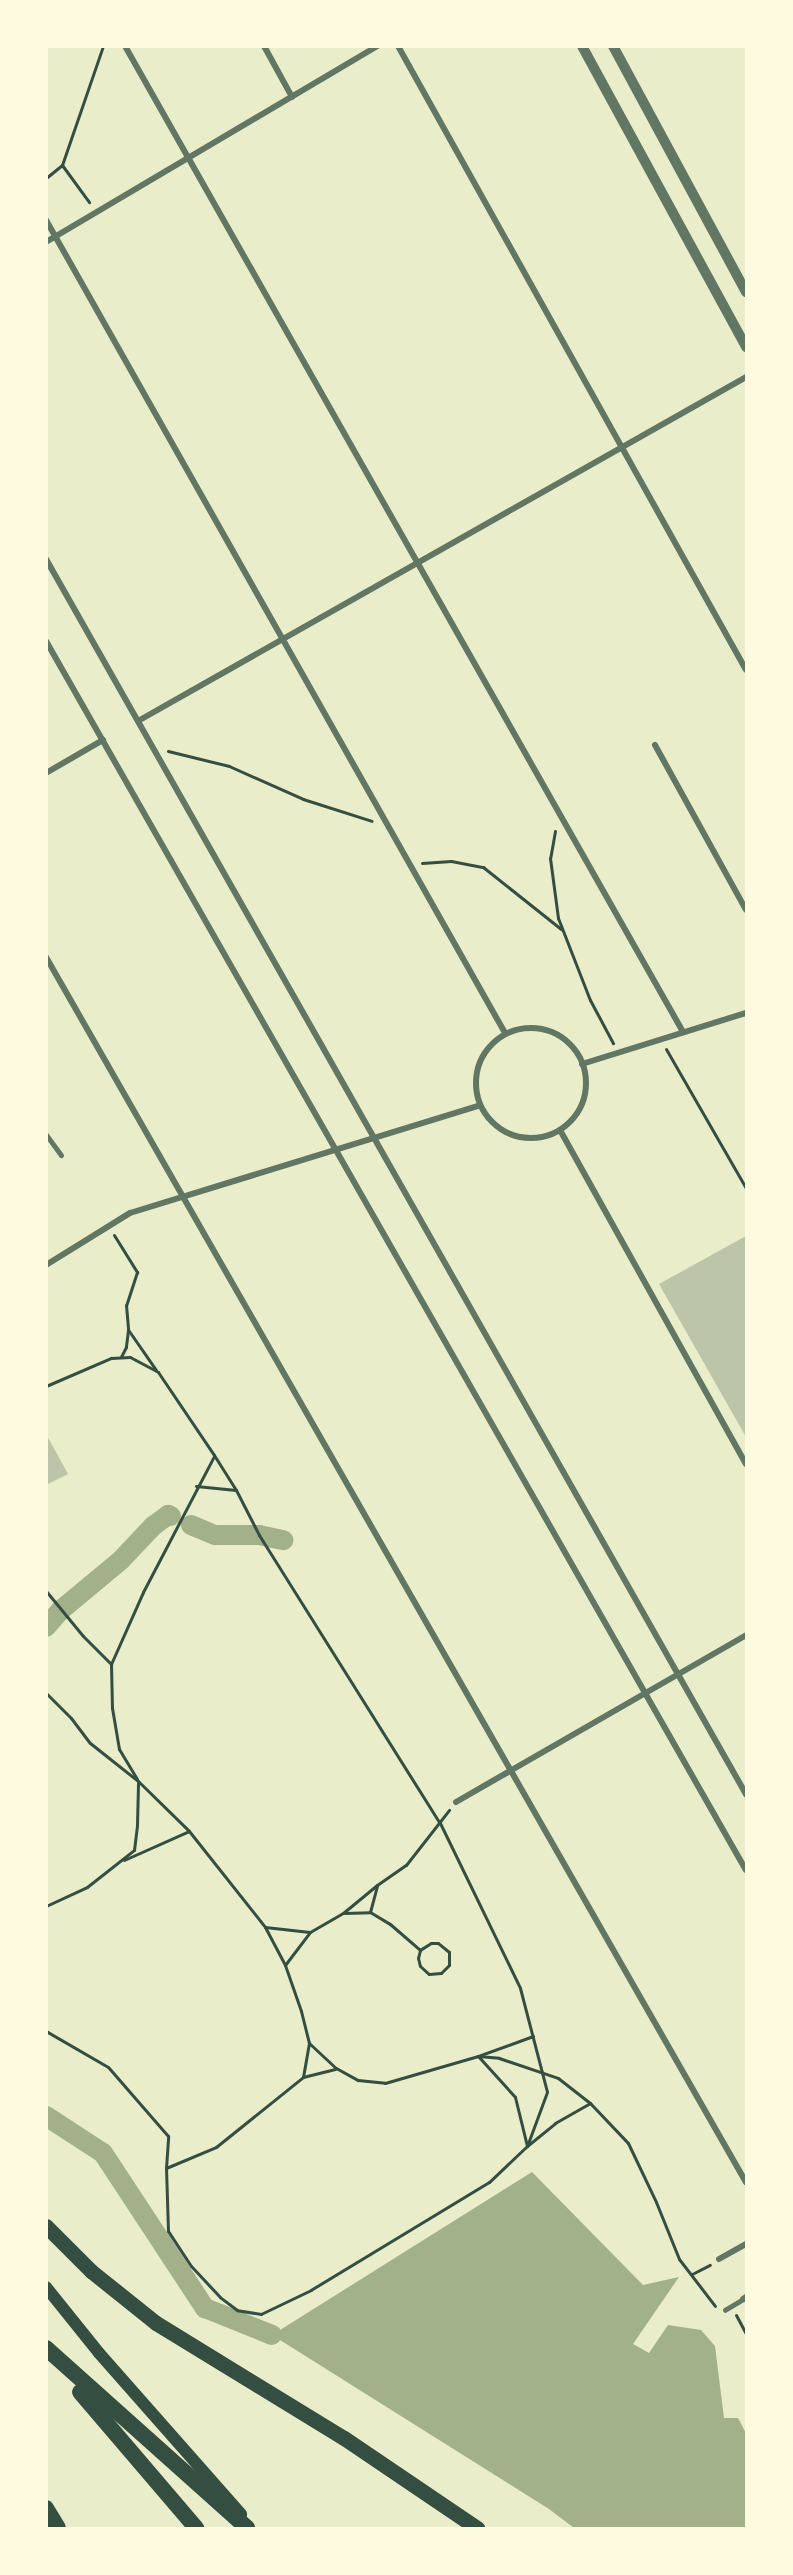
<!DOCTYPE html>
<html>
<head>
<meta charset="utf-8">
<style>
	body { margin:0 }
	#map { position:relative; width:793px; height:2575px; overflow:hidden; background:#e9edc9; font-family:"Alegreya Sans",sans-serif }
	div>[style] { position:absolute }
	.water>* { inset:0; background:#a3b18a }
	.canal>* { height:20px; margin:-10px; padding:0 10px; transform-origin:10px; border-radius:10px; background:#a3b18a }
	.building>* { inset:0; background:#bcc5a7 }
	.path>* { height:3px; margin:-1.5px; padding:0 1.5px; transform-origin:1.5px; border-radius:1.5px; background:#344e41 }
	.service>* { height:4.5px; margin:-2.25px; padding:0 2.25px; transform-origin:2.25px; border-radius:2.25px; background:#617663 }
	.minor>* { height:6px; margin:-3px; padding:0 3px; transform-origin:3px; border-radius:3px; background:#617663 }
	.minor>.ring { margin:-3px; padding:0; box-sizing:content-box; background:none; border:6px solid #617663; border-radius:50% }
	.tertiary>* { height:10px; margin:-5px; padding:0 5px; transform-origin:5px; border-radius:5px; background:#617663 }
	.secondary>* { height:12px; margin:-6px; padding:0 6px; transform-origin:6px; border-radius:6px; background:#344e41 }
	.trunk>* { height:15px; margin:-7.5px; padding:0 7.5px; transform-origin:7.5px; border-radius:7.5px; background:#344e41 }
	.motorway>* { height:16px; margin:-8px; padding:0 8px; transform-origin:8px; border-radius:8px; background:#344e41 }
	span { translate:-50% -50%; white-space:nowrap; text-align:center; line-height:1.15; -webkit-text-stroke:4.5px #fefae0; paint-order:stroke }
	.frame { position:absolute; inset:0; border:48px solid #fefae0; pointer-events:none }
</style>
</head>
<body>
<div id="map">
	<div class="water">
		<i style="clip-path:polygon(532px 2172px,643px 2285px,679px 2277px,633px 2344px,649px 2353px,668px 2325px,701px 2330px,715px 2346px,724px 2418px,738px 2418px,746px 2433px,746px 2528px,574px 2528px,549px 2509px,272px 2335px)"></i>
	</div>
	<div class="canal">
		<i style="left:191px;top:1525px;width:26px;rotate:23deg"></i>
		<i style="left:215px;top:1535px;width:44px"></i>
		<i style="left:259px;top:1535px;width:25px;rotate:12deg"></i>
		<i style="left:46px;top:1627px;width:23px;rotate:-49deg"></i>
		<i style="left:61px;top:1610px;width:78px;rotate:-39.8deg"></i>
		<i style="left:121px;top:1560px;width:47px;rotate:-46.7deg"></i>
		<i style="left:153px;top:1526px;width:19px;rotate:-36deg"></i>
		<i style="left:168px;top:1515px;width:3px;rotate:18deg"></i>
		<i style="left:46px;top:2116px;width:68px;rotate:33deg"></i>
		<i style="left:103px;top:2153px;width:186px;rotate:56.7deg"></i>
		<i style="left:205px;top:2308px;width:72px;rotate:21.9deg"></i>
	</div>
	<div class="building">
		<i style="clip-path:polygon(746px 1236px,746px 1437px,659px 1284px)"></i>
		<i style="clip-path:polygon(46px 1434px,68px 1474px,46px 1485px)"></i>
	</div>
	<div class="path">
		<i style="left:62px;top:165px;width:46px;rotate:53.9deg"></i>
		<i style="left:46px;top:178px;width:21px;rotate:-39deg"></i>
		<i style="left:62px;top:165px;width:126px;rotate:-71deg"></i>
		<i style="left:168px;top:751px;width:63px;rotate:13.8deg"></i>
		<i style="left:229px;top:766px;width:81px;rotate:24deg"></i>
		<i style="left:303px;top:799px;width:72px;rotate:17.7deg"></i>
		<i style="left:555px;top:831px;width:27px;rotate:100deg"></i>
		<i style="left:550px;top:858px;width:61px;rotate:82.4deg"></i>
		<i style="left:558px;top:918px;width:88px;rotate:68.7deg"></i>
		<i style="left:590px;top:1000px;width:49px;rotate:61.9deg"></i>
		<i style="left:422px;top:863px;width:29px;rotate:-4deg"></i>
		<i style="left:451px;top:861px;width:33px;rotate:11deg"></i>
		<i style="left:483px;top:867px;width:100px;rotate:38.5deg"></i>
		<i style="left:666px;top:1049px;width:160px;rotate:60.1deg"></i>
		<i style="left:114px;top:1235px;width:44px;rotate:58.1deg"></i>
		<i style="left:137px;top:1272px;width:35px;rotate:108deg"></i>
		<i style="left:126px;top:1305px;width:25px;rotate:85deg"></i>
		<i style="left:128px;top:1330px;width:17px;rotate:97deg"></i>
		<i style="left:126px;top:1347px;width:11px;rotate:117deg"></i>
		<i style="left:129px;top:1331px;width:47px;rotate:55.3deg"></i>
		<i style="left:46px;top:1386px;width:71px;rotate:-23.3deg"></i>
		<i style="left:111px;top:1358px;width:19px;rotate:-3deg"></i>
		<i style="left:130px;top:1357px;width:32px;rotate:28deg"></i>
		<i style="left:158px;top:1372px;width:100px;rotate:56deg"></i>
		<i style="left:214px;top:1455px;width:41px;rotate:57.8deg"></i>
		<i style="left:236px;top:1490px;width:51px;rotate:62.9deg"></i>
		<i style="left:259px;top:1535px;width:340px;rotate:57.9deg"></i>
		<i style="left:440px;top:1823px;width:183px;rotate:64.1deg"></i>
		<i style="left:520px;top:1988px;width:107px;rotate:75.4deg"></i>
		<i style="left:547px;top:2092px;width:58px;rotate:110.3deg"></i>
		<i style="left:527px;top:2146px;width:52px;rotate:136.5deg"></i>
		<i style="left:489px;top:2182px;width:208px;rotate:148.8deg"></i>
		<i style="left:311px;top:2290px;width:55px;rotate:154.4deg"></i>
		<i style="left:261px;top:2314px;width:24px;rotate:-171deg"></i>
		<i style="left:237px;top:2310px;width:21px;rotate:-143deg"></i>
		<i style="left:220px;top:2297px;width:42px;rotate:-133.1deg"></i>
		<i style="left:191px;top:2266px;width:42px;rotate:-123.3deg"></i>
		<i style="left:168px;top:2231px;width:63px;rotate:-91.8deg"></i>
		<i style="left:166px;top:2168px;width:32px;rotate:-86deg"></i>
		<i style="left:168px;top:2136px;width:91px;rotate:-131deg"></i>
		<i style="left:108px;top:2067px;width:72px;rotate:-149.9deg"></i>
		<i style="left:196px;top:1486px;width:40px;rotate:5.7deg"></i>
		<i style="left:46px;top:1591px;width:58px;rotate:50.6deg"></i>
		<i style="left:83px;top:1636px;width:40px;rotate:45deg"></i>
		<i style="left:46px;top:1693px;width:35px;rotate:45deg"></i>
		<i style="left:71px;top:1718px;width:31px;rotate:53deg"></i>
		<i style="left:90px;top:1743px;width:61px;rotate:38.4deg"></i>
		<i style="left:138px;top:1781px;width:71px;rotate:44.4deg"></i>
		<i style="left:189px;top:1831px;width:122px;rotate:51.6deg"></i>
		<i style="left:265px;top:1927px;width:43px;rotate:62.2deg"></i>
		<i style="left:285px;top:1965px;width:49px;rotate:70.8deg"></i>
		<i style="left:301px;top:2011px;width:33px;rotate:76deg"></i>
		<i style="left:309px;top:2043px;width:37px;rotate:43deg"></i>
		<i style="left:336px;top:2068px;width:25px;rotate:29deg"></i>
		<i style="left:358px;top:2080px;width:27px;rotate:6deg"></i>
		<i style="left:385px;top:2083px;width:97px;rotate:-16.2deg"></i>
		<i style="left:478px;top:2056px;width:21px;rotate:5deg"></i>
		<i style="left:499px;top:2058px;width:62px;rotate:18.7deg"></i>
		<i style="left:558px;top:2078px;width:41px;rotate:38deg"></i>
		<i style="left:590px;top:2103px;width:55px;rotate:46.5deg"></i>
		<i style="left:628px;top:2143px;width:65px;rotate:64.6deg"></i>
		<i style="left:656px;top:2202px;width:61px;rotate:68deg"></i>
		<i style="left:679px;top:2259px;width:59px;rotate:52.5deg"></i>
		<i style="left:137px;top:1779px;width:35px;rotate:-121deg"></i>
		<i style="left:119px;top:1749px;width:42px;rotate:-99.7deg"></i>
		<i style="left:112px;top:1708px;width:44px;rotate:-91.3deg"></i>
		<i style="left:111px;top:1664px;width:79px;rotate:-66deg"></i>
		<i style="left:143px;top:1592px;width:153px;rotate:-62.4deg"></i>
		<i style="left:124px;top:1860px;width:71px;rotate:-24deg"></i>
		<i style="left:46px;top:1906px;width:45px;rotate:-24.9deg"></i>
		<i style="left:87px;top:1887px;width:60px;rotate:-38.2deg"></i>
		<i style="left:134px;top:1850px;width:25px;rotate:-83deg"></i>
		<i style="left:137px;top:1825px;width:42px;rotate:-88.6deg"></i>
		<i style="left:370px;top:1912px;width:28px;rotate:-75deg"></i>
		<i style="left:345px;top:1913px;width:25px;rotate:-2deg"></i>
		<i style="left:370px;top:1912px;width:23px;rotate:31deg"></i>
		<i style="left:390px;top:1924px;width:40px;rotate:41deg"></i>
		<i style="left:420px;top:1950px;width:8px;rotate:104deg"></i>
		<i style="left:418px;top:1958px;width:8px;rotate:76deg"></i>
		<i style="left:420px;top:1966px;width:12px;rotate:42deg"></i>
		<i style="left:429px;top:1974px;width:12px;rotate:-5deg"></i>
		<i style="left:441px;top:1973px;width:11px;rotate:-45deg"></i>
		<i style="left:449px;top:1965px;width:13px;rotate:-90deg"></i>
		<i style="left:449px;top:1952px;width:14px;rotate:-141deg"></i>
		<i style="left:438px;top:1943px;width:7px;rotate:180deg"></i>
		<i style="left:431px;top:1943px;width:13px;rotate:148deg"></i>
		<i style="left:265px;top:1927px;width:45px;rotate:6.3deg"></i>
		<i style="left:285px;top:1965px;width:41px;rotate:-52.9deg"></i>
		<i style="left:310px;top:1932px;width:38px;rotate:-30deg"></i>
		<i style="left:343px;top:1913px;width:44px;rotate:-39.5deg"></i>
		<i style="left:377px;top:1885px;width:35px;rotate:-35deg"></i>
		<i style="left:406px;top:1865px;width:70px;rotate:-52deg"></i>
		<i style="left:533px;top:2036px;width:59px;rotate:160deg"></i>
		<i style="left:478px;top:2056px;width:55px;rotate:47.9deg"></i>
		<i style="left:515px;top:2097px;width:50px;rotate:76.2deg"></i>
		<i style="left:527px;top:2146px;width:36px;rotate:-39deg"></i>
		<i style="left:555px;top:2123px;width:40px;rotate:-29.7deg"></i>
		<i style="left:303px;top:2077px;width:35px;rotate:-80deg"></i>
		<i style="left:166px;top:2168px;width:54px;rotate:-22.8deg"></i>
		<i style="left:216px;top:2147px;width:112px;rotate:-38.8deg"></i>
		<i style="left:303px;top:2077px;width:33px;rotate:-14deg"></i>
		<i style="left:692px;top:2274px;width:20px;rotate:-27deg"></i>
		<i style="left:736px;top:2315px;width:21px;rotate:62deg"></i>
	</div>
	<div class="service">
		<i style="left:46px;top:1134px;width:26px;rotate:54deg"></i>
		<i style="left:725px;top:2310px;width:21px;rotate:-31deg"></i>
	</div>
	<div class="minor">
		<i style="left:125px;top:46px;width:1133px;rotate:60.49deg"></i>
		<i style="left:264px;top:46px;width:58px;rotate:61.2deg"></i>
		<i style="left:398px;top:46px;width:714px;rotate:60.85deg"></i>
		<i style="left:46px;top:220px;width:934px;rotate:60.55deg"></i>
		<i style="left:46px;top:242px;width:386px;rotate:-30.6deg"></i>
		<i style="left:46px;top:559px;width:1420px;rotate:60.46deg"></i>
		<i style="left:46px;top:641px;width:1414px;rotate:60.34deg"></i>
		<i style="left:138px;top:721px;width:699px;rotate:-29.5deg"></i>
		<i style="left:655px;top:745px;width:188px;rotate:61.1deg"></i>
		<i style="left:46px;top:773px;width:66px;rotate:-30.1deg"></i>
		<i style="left:46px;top:957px;width:1411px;rotate:60.26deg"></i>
		<i class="ring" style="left:476px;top:1028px;width:104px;height:104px"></i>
		<i style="left:582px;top:1064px;width:172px;rotate:-17.3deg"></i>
		<i style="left:560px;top:1130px;width:382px;rotate:60.9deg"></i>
		<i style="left:46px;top:1265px;width:99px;rotate:-31.8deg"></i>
		<i style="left:130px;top:1213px;width:366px;rotate:-17.1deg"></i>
		<i style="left:456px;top:1802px;width:335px;rotate:-29.9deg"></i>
		<i style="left:719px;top:2259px;width:31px;rotate:-29deg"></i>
		<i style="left:743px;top:2299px;width:4px;rotate:-34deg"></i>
	</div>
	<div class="tertiary">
		<i style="left:582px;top:46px;width:343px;rotate:61.4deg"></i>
		<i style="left:613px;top:46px;width:280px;rotate:61.6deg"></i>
	</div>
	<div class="secondary">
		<i style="left:46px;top:2287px;width:85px;rotate:51.2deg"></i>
		<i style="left:99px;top:2353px;width:215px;rotate:48.6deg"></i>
	</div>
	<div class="trunk">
		<i style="left:46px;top:2226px;width:64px;rotate:45deg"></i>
		<i style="left:91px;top:2271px;width:83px;rotate:38.7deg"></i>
		<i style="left:156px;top:2323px;width:220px;rotate:31.5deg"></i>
		<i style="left:344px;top:2438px;width:161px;rotate:34.1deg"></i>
	</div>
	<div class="motorway">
		<i style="left:46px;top:2348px;width:270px;rotate:41.8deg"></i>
		<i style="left:80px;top:2392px;width:179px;rotate:49.5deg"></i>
		<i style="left:46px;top:2508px;width:23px;rotate:59deg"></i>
	</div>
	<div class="frame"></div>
</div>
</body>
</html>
